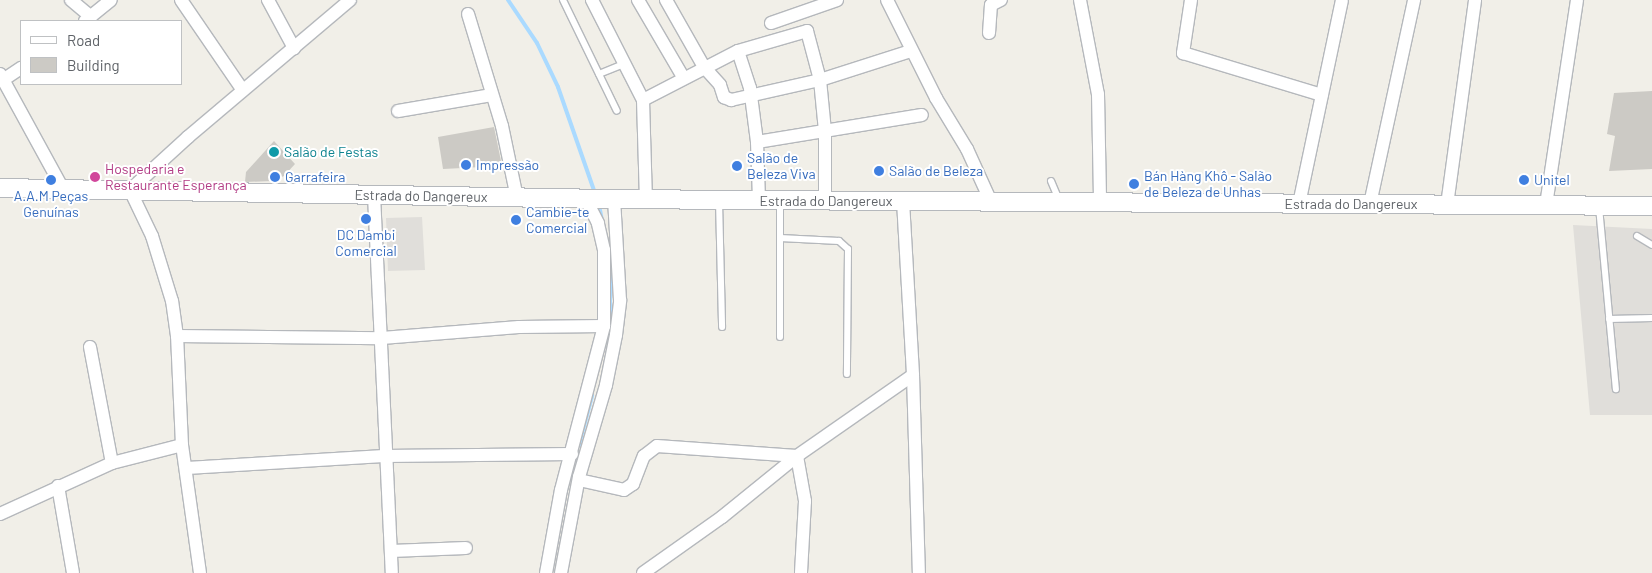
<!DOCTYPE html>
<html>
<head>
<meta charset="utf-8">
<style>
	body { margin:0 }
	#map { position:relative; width:1652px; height:573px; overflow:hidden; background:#f1efe8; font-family:Barlow,sans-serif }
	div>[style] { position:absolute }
	.industrial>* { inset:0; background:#e0deda }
	.stream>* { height:4px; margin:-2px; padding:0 2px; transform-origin:2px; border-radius:2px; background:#aadaff }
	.building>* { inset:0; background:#cccac5 }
	.roads { filter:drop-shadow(1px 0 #b5b8bc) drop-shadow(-1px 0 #b5b8bc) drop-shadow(0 1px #b5b8bc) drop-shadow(0 -1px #b5b8bc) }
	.service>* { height:6px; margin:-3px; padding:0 3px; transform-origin:3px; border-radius:3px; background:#fff }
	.minor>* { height:12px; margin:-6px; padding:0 6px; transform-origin:6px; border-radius:6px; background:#fff }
	.secondary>* { height:18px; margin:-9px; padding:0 9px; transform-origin:9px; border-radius:9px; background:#fff }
	.dots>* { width:14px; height:14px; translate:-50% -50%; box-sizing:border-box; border:2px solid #fff; border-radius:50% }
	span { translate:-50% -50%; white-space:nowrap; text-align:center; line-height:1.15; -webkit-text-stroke:4px #fff; paint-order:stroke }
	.culture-label { font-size:14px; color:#0d838f }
	.left { translate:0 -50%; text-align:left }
	.shop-label { font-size:14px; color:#366cbe }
	.hotel-label { font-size:14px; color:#b23c85 }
	.street-label { font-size:14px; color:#5f6368 }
	.legend { position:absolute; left:20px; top:20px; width:162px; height:65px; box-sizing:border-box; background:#fff; border:1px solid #bfc1c3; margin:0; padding:6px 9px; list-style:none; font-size:15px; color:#5f6368 }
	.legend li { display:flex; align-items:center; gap:10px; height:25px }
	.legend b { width:25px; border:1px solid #bfc1c3 }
</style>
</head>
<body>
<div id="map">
	<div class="industrial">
		<i style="clip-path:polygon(422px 217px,425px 270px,388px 271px,386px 218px)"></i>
		<i style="clip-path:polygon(1573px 225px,1652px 229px,1652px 415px,1590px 415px)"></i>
	</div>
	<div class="stream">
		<i style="left:508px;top:0;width:52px;rotate:56deg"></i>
		<i style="left:537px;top:43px;width:49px;rotate:64.5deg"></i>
		<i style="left:558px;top:87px;width:112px;rotate:70.8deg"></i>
		<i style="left:599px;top:205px;width:15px;rotate:79deg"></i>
		<i style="left:610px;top:322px;width:66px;rotate:-90deg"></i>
		<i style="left:579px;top:445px;width:51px;rotate:-75.1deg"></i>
	</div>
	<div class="building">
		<i style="clip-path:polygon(1652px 91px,1652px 169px,1609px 171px,1615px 136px,1607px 134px,1614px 93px)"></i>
		<i style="clip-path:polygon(494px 127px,502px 166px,443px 169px,438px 137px)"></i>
		<i style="clip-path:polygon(274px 141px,295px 164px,284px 176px,272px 181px,245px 182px,246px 172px)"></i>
	</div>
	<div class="roads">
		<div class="service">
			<i style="left:563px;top:0;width:123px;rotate:64.1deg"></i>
			<i style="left:599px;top:74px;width:27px;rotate:-22deg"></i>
			<i style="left:1051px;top:181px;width:21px;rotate:67deg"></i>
			<i style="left:719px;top:201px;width:126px;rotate:88.6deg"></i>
			<i style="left:1599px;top:207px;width:183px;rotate:84.7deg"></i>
			<i style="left:1637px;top:236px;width:17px;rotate:31deg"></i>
			<i style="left:780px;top:238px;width:59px;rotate:2.9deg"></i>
			<i style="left:839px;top:241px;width:12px;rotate:42deg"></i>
			<i style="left:848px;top:249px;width:125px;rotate:90.5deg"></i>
			<i style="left:1609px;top:319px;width:43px;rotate:-1.3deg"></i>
			<i style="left:780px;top:337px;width:135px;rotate:-90deg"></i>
		</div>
		<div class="minor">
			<i style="left:71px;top:0;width:26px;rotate:40deg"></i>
			<i style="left:181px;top:0;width:108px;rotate:55.6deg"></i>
			<i style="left:268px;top:0;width:55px;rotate:61.6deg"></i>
			<i style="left:592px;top:0;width:112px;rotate:63deg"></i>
			<i style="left:643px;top:100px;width:100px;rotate:88.3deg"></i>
			<i style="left:638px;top:0;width:89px;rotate:59.7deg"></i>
			<i style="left:666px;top:0;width:77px;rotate:60.4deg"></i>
			<i style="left:704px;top:67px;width:24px;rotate:48deg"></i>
			<i style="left:720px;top:85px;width:13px;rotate:72deg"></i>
			<i style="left:724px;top:97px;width:8px;rotate:23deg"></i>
			<i style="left:731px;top:100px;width:91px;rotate:-12.7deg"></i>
			<i style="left:820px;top:80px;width:96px;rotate:-17.7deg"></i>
			<i style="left:887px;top:0;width:110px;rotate:63.4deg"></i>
			<i style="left:936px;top:98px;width:60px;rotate:58.7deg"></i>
			<i style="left:967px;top:149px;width:58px;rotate:65.6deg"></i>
			<i style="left:1080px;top:0;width:96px;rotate:79.2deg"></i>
			<i style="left:1098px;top:94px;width:109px;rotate:88.9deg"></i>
			<i style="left:1191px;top:0;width:54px;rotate:98.6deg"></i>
			<i style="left:1183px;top:53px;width:145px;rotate:16.8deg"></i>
			<i style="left:468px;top:14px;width:117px;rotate:73.1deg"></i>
			<i style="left:502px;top:126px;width:74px;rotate:78.2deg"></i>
			<i style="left:85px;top:21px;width:33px;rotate:-39deg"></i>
			<i style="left:771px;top:23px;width:70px;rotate:-19.2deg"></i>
			<i style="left:989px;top:33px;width:28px;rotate:-86deg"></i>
			<i style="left:991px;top:5px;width:11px;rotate:-27deg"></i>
			<i style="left:738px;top:51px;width:39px;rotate:72deg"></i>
			<i style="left:750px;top:88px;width:54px;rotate:82.6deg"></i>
			<i style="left:757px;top:142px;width:58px;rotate:88deg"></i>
			<i style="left:0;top:74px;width:131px;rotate:61.3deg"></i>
			<i style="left:3px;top:80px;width:22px;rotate:-34deg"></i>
			<i style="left:643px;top:100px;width:107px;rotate:-27.3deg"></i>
			<i style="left:738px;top:51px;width:72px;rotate:-16.2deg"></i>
			<i style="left:807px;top:31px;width:51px;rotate:75.1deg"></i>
			<i style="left:820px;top:80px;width:51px;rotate:84.4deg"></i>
			<i style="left:825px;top:131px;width:70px;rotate:90deg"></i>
			<i style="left:398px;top:111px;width:95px;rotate:-9.7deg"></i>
			<i style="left:757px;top:142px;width:167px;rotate:-9.3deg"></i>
			<i style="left:374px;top:195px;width:378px;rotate:87.3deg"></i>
			<i style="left:903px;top:201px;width:174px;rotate:86.7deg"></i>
			<i style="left:913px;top:375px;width:198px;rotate:88.3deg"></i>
			<i style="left:1299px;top:204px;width:208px;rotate:-78.1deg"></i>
			<i style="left:1370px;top:204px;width:209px;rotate:-77.8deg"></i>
			<i style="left:1447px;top:205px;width:207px;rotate:-82.2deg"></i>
			<i style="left:1546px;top:205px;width:207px;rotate:-81.4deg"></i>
			<i style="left:177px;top:336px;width:205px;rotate:0.6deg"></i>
			<i style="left:382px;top:338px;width:137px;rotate:-4.6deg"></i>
			<i style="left:519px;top:327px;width:85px;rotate:-0.7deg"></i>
			<i style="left:90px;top:347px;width:118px;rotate:79.3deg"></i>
			<i style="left:187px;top:468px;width:197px;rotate:-3.5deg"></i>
			<i style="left:384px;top:456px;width:188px;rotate:-0.6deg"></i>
			<i style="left:579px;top:480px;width:46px;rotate:12.5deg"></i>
			<i style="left:624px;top:490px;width:11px;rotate:-34deg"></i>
			<i style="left:633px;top:484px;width:30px;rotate:-69deg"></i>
			<i style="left:644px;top:456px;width:16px;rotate:-38deg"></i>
			<i style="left:657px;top:446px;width:140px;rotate:4.1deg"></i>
			<i style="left:797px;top:456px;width:46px;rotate:79.9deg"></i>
			<i style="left:805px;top:501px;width:72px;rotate:93.2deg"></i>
			<i style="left:58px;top:486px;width:88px;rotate:80.2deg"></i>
			<i style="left:0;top:514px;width:123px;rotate:-24.5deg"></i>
			<i style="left:112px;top:463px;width:72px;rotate:-14.4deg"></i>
			<i style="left:391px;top:551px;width:75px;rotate:-2.3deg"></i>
			<i style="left:200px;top:573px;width:129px;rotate:-98deg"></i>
			<i style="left:182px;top:445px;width:109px;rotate:-92.6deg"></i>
			<i style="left:177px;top:336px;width:35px;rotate:-98deg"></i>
			<i style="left:172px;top:301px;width:68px;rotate:-107.1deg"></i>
			<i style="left:152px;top:236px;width:51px;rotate:-115.6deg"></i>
			<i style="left:130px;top:190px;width:79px;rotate:-42.4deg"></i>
			<i style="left:188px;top:137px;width:212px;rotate:-40.2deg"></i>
			<i style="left:546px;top:573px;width:84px;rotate:-79.8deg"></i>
			<i style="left:561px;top:490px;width:170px;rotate:-75.3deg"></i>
			<i style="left:604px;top:326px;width:76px;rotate:-90deg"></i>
			<i style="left:604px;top:250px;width:28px;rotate:-103deg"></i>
			<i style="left:598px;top:223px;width:27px;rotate:-117deg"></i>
			<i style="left:561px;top:573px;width:98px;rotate:-79.4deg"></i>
			<i style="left:579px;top:477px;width:96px;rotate:-73.6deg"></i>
			<i style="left:606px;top:385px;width:51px;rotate:-78.7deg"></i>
			<i style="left:616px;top:335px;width:35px;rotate:-83deg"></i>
			<i style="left:620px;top:300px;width:101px;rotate:-93.4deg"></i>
			<i style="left:643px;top:573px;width:97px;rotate:-35.3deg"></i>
			<i style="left:722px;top:517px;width:97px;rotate:-39.1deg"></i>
			<i style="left:797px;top:456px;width:141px;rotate:-34.9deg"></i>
		</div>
		<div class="secondary">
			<i style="left:0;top:188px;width:604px;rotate:1.04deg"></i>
			<i style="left:604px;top:199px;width:1048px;rotate:0.38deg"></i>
		</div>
	</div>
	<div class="dots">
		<i style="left:274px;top:152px;background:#0f9aa8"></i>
		<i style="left:466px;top:165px;background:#3f7fe0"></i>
		<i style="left:737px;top:166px;background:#3f7fe0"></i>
		<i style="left:879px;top:171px;background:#3f7fe0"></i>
		<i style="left:95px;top:177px;background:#d1479c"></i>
		<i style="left:275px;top:177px;background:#3f7fe0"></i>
		<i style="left:51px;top:180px;background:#3f7fe0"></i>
		<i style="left:1524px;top:180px;background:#3f7fe0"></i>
		<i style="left:1134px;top:184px;background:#3f7fe0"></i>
		<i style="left:366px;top:219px;background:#3f7fe0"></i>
		<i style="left:516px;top:220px;background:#3f7fe0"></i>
	</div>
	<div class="culture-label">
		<span class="left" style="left:284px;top:152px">Salão de Festas</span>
	</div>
	<div class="shop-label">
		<span class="left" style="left:747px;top:166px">Salão de<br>Beleza Viva</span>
		<span class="left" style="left:476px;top:165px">Impressão</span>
		<span class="left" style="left:889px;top:171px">Salão de Beleza</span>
		<span class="left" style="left:1144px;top:184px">Bán Hàng Khô - Salão<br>de Beleza de Unhas</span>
		<span class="left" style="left:285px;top:177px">Garrafeira</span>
		<span class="left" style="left:1534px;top:180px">Unitel</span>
		<span style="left:51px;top:204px">A.A.M Peças<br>Genuínas</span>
		<span class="left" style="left:526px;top:220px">Cambie-te<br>Comercial</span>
		<span style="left:366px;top:243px">DC Dambi<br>Comercial</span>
	</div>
	<div class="hotel-label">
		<span class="left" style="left:105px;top:177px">Hospedaria e<br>Restaurante Esperança</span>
	</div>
	<div class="street-label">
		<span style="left:421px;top:196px;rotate:1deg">Estrada do Dangereux</span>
		<span style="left:826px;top:201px">Estrada do Dangereux</span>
		<span style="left:1351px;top:204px">Estrada do Dangereux</span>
	</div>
	<ul class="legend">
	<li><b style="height:6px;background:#fff"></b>Road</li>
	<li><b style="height:14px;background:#cccac5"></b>Building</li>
	</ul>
</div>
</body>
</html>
